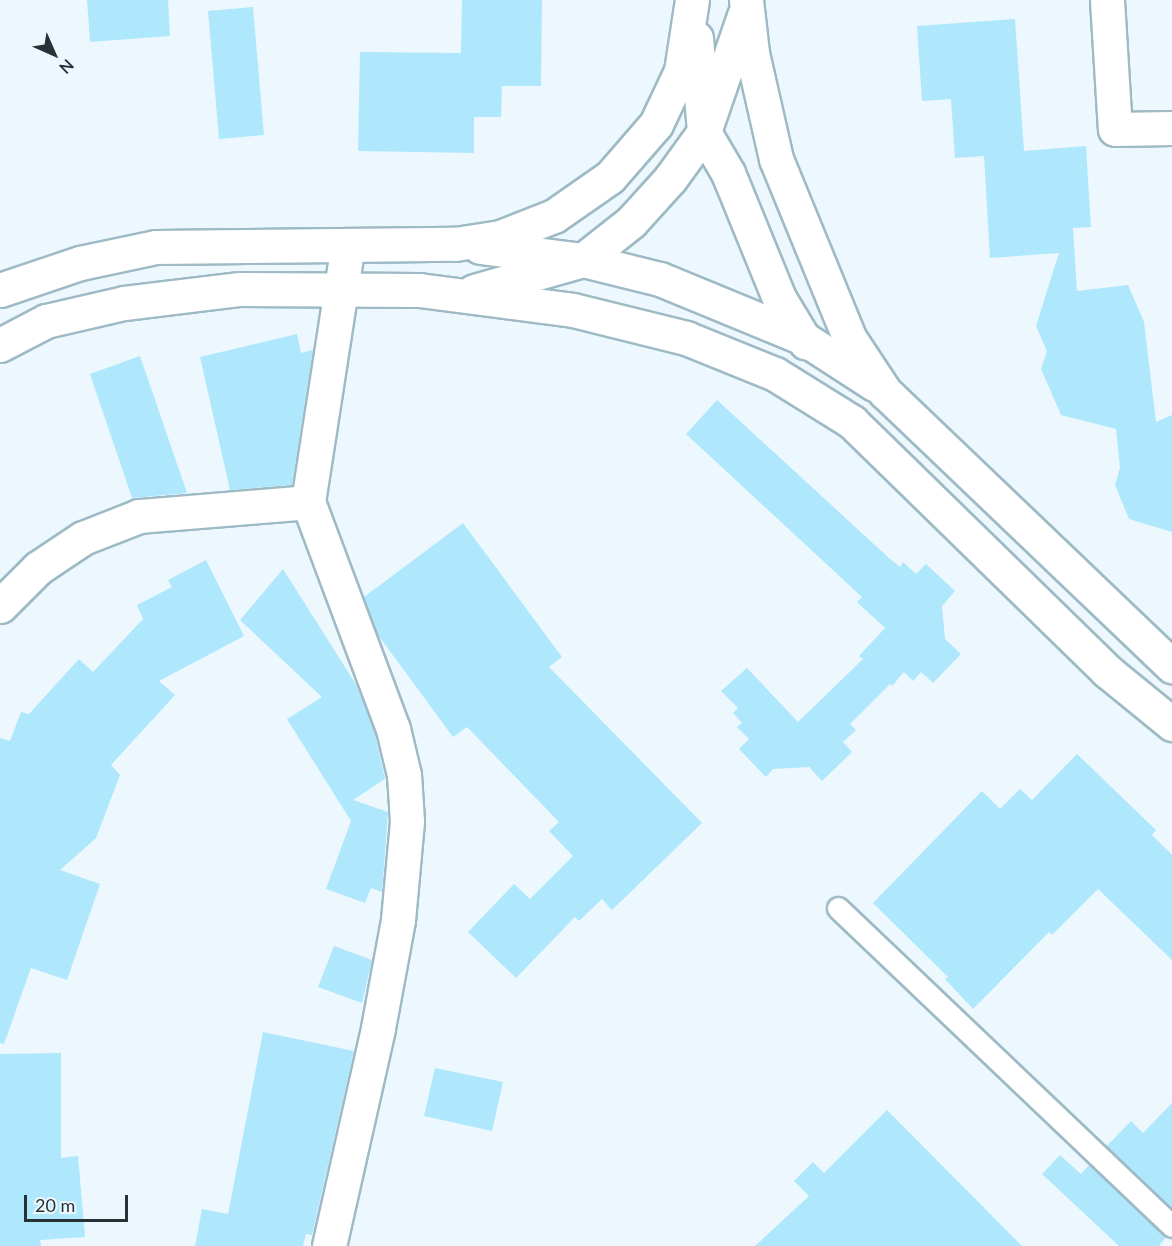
<!DOCTYPE html>
<html>
<head>
<meta charset="utf-8">
<style>
	body { margin:0 }
	#map { position:relative; width:1172px; height:1246px; overflow:hidden; background:#ecf8fd; font-family:Lato,sans-serif }
	div>[style] { position:absolute }
	.building>* { inset:0; background:#afe7fd }
	.roads { filter:drop-shadow(2px 0 #9ebac5) drop-shadow(-2px 0 #9ebac5) drop-shadow(0 2px #9ebac5) drop-shadow(0 -2px #9ebac5) }
	.service>* { height:21px; margin:-10.5px; padding:0 10.5px; transform-origin:10.5px; border-radius:10.5px; background:#fff }
	.minor>* { height:33px; margin:-16.5px; padding:0 16.5px; transform-origin:16.5px; border-radius:16.5px; background:#fff }
	.tertiary>* { height:33px; margin:-16.5px; padding:0 16.5px; transform-origin:16.5px; border-radius:16.5px; background:#fff }
	span { translate:-50% -50%; white-space:nowrap; text-align:center; line-height:1.15; -webkit-text-stroke:6px #ecf8fd; paint-order:stroke }
	.north { position:absolute; left:24px; top:24px; width:60px; height:60px; -webkit-text-stroke:4px #ecf8fd; paint-order:stroke; rotate:135deg; font-size:16px; font-weight:700; line-height:24px; text-align:center; color:#263236 }
	.north::after { content:''; display:block; margin:auto; width:21px; height:27px; background:#263236; clip-path:polygon(50% 0,100% 100%,50% 72%,0 100%) }
	.scale { position:absolute; left:24px; top:1195px; width:104px; height:27px; box-sizing:border-box; border:3px solid #263236; border-top:0; padding-left:8px; font-size:18px; line-height:21px; white-space:nowrap; color:#263236; -webkit-text-stroke:4px #ecf8fd; paint-order:stroke }
</style>
</head>
<body>
<div id="map">
	<div class="building">
		<i style="clip-path:polygon(87px 0,168px 0,170px 36px,90px 42px)"></i>
		<i style="clip-path:polygon(462px 0,542px 0,541px 86px,502px 86px,501px 117px,474px 117px,474px 153px,358px 151px,360px 52px,461px 53px)"></i>
		<i style="clip-path:polygon(253px 7px,264px 135px,219px 139px,208px 11px)"></i>
		<i style="clip-path:polygon(1015px 19px,1024px 151px,1086px 146px,1091px 227px,1073px 228px,1077px 291px,1128px 285px,1144px 322px,1156px 422px,1172px 415px,1172px 532px,1129px 519px,1115px 485px,1120px 468px,1116px 429px,1061px 415px,1041px 369px,1047px 351px,1036px 326px,1059px 253px,990px 258px,984px 156px,955px 158px,951px 99px,922px 101px,917px 26px)"></i>
		<i style="clip-path:polygon(297px 334px,301px 353px,313px 350px,292px 485px,230px 490px,200px 357px)"></i>
		<i style="clip-path:polygon(140px 356px,187px 493px,132px 498px,90px 374px)"></i>
		<i style="clip-path:polygon(717px 400px,889px 558px,900px 567px,903px 562px,916px 574px,926px 564px,955px 591px,942px 606px,945px 639px,961px 654px,933px 683px,921px 672px,913px 681px,904px 672px,892px 686px,890px 684px,850px 724px,856px 730px,843px 742px,852px 752px,822px 781px,809px 767px,773px 769px,766px 777px,739px 749px,749px 739px,737px 727px,742px 723px,733px 713px,738px 708px,721px 691px,747px 668px,798px 722px,863px 659px,859px 656px,885px 628px,857px 602px,862px 597px,686px 434px)"></i>
		<i style="clip-path:polygon(463px 523px,562px 657px,549px 667px,702px 823px,612px 910px,602px 899px,579px 921px,575px 917px,516px 978px,468px 932px,514px 884px,530px 899px,573px 856px,549px 831px,559px 822px,467px 727px,453px 737px,378px 635px,364px 597px)"></i>
		<i style="clip-path:polygon(206px 560px,244px 636px,159px 681px,175px 695px,111px 765px,120px 775px,96px 838px,60px 870px,100px 884px,67px 980px,31px 968px,4px 1044px,0 1043px,0 738px,10px 741px,21px 712px,29px 714px,79px 659px,93px 672px,143px 619px,137px 605px,172px 587px,168px 580px)"></i>
		<i style="clip-path:polygon(283px 569px,357px 686px,375px 734px,385px 779px,353px 800px,388px 812px,382px 892px,371px 888px,365px 903px,326px 889px,351px 821px,287px 719px,322px 697px,240px 620px)"></i>
		<i style="clip-path:polygon(1077px 754px,1156px 830px,1152px 835px,1172px 855px,1172px 960px,1098px 889px,1052px 935px,1049px 932px,973px 1009px,945px 979px,948px 977px,873px 903px,982px 791px,1000px 809px,1020px 789px,1032px 800px)"></i>
		<i style="clip-path:polygon(334px 946px,372px 960px,362px 1003px,318px 987px)"></i>
		<i style="clip-path:polygon(263px 1032px,354px 1051px,312px 1235px,306px 1234px,303px 1246px,195px 1246px,202px 1209px,228px 1214px)"></i>
		<i style="clip-path:polygon(61px 1053px,61px 1158px,78px 1156px,85px 1237px,40px 1240px,41px 1246px,0 1246px,0 1054px)"></i>
		<i style="clip-path:polygon(435px 1068px,503px 1082px,492px 1131px,424px 1116px)"></i>
		<i style="clip-path:polygon(1172px 1103px,1172px 1208px,1107px 1146px,1131px 1121px,1143px 1133px)"></i>
		<i style="clip-path:polygon(887px 1110px,1022px 1246px,755px 1246px,809px 1196px,794px 1181px,813px 1162px,824px 1173px)"></i>
		<i style="clip-path:polygon(1060px 1155px,1081px 1174px,1089px 1165px,1166px 1237px,1159px 1246px,1119px 1246px,1042px 1174px)"></i>
	</div>
	<div class="roads">
		<div class="service">
			<i style="left:838px;top:908px;width:461px;rotate:43.6deg"></i>
		</div>
		<div class="minor">
			<i style="left:1107px;top:0;width:129px;rotate:86.5deg"></i>
			<i style="left:1115px;top:129px;width:57px;rotate:-1deg"></i>
			<i style="left:0;top:606px;width:54px;rotate:-45deg"></i>
			<i style="left:38px;top:568px;width:54px;rotate:-33.7deg"></i>
			<i style="left:83px;top:538px;width:60px;rotate:-21.4deg"></i>
			<i style="left:139px;top:516px;width:170px;rotate:-4.7deg"></i>
			<i style="left:329px;top:1246px;width:223px;rotate:-77.3deg"></i>
			<i style="left:378px;top:1028px;width:110px;rotate:-79.5deg"></i>
			<i style="left:398px;top:920px;width:99px;rotate:-84.8deg"></i>
			<i style="left:407px;top:821px;width:46px;rotate:-93.7deg"></i>
			<i style="left:404px;top:775px;width:47px;rotate:-103.4deg"></i>
			<i style="left:393px;top:729px;width:242px;rotate:-110.5deg"></i>
			<i style="left:308px;top:502px;width:260px;rotate:-81.2deg"></i>
		</div>
		<div class="tertiary">
			<i style="left:746px;top:0;width:53px;rotate:83.5deg"></i>
			<i style="left:752px;top:53px;width:109px;rotate:77.2deg"></i>
			<i style="left:776px;top:159px;width:195px;rotate:67.7deg"></i>
			<i style="left:850px;top:339px;width:64px;rotate:56.6deg"></i>
			<i style="left:885px;top:392px;width:397px;rotate:43.7deg"></i>
			<i style="left:696px;top:38px;width:94px;rotate:85.1deg"></i>
			<i style="left:704px;top:132px;width:48px;rotate:59.7deg"></i>
			<i style="left:728px;top:173px;width:135px;rotate:67.8deg"></i>
			<i style="left:779px;top:298px;width:52px;rotate:59deg"></i>
			<i style="left:480px;top:247px;width:104px;rotate:7.2deg"></i>
			<i style="left:583px;top:260px;width:79px;rotate:13.9deg"></i>
			<i style="left:660px;top:279px;width:155px;rotate:22.4deg"></i>
			<i style="left:803px;top:338px;width:85px;rotate:32.9deg"></i>
			<i style="left:0;top:290px;width:84px;rotate:-18.6deg"></i>
			<i style="left:80px;top:263px;width:78px;rotate:-11.9deg"></i>
			<i style="left:156px;top:247px;width:299px;rotate:-0.6deg"></i>
			<i style="left:455px;top:244px;width:46px;rotate:-8.8deg"></i>
			<i style="left:500px;top:237px;width:58px;rotate:-21.3deg"></i>
			<i style="left:554px;top:216px;width:68px;rotate:-34.9deg"></i>
			<i style="left:610px;top:177px;width:70px;rotate:-49deg"></i>
			<i style="left:656px;top:124px;width:59px;rotate:-64.7deg"></i>
			<i style="left:681px;top:71px;width:72px;rotate:-81.2deg"></i>
			<i style="left:474px;top:291px;width:113px;rotate:-15.9deg"></i>
			<i style="left:583px;top:260px;width:61px;rotate:-38.4deg"></i>
			<i style="left:631px;top:222px;width:58px;rotate:-47.8deg"></i>
			<i style="left:670px;top:179px;width:58px;rotate:-54.1deg"></i>
			<i style="left:704px;top:132px;width:123px;rotate:-71deg"></i>
			<i style="left:0;top:345px;width:52px;rotate:-27.6deg"></i>
			<i style="left:46px;top:321px;width:80px;rotate:-13deg"></i>
			<i style="left:124px;top:303px;width:117px;rotate:-6.9deg"></i>
			<i style="left:240px;top:289px;width:179px;rotate:0.3deg"></i>
			<i style="left:419px;top:290px;width:155px;rotate:7.4deg"></i>
			<i style="left:573px;top:310px;width:116px;rotate:13.9deg"></i>
			<i style="left:686px;top:338px;width:96px;rotate:22deg"></i>
			<i style="left:775px;top:374px;width:91px;rotate:31.9deg"></i>
			<i style="left:852px;top:422px;width:356px;rotate:44.3deg"></i>
			<i style="left:1107px;top:671px;width:84px;rotate:39.2deg"></i>
		</div>
	</div>
	<div class="north">N</div>
	<div class="scale">20 m</div>
</div>
</body>
</html>
